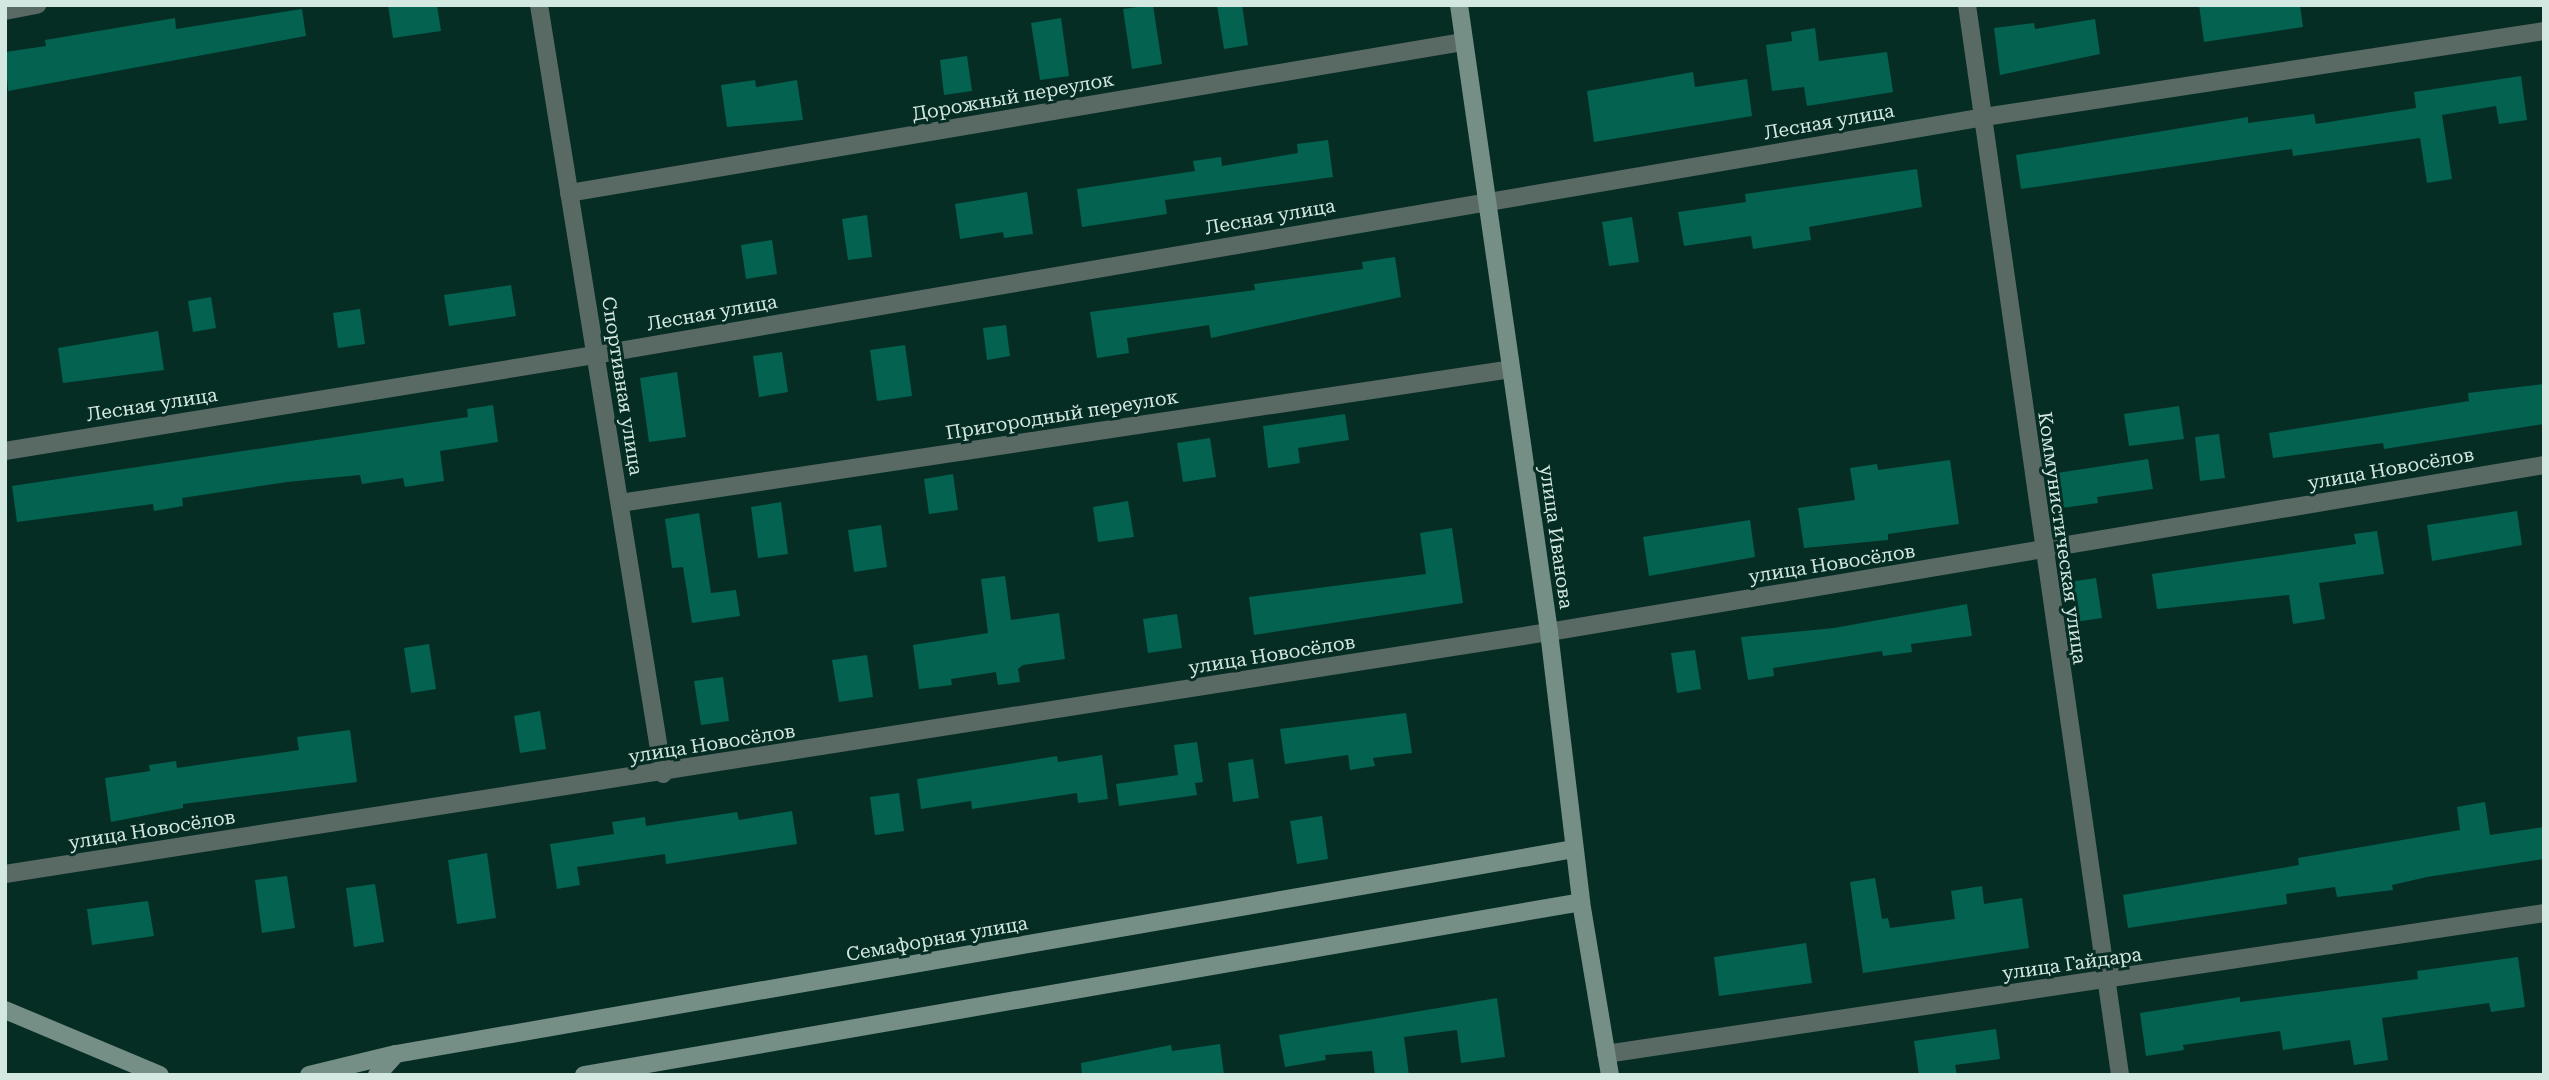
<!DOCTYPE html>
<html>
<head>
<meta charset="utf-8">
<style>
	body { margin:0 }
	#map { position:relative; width:2549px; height:1080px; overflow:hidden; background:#062d24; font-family:"Roboto Serif",serif }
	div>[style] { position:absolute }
	.building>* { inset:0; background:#036250 }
	.street>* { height:18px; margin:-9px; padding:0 9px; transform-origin:9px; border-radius:9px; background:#596964 }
	.secondary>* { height:18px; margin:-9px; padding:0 9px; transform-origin:9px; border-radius:9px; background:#758f87 }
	span { translate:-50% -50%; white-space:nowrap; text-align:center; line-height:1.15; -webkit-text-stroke:6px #062d24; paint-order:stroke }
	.street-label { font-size:19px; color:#d4e8e2 }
	.frame { position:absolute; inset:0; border:7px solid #d4e8e2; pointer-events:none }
</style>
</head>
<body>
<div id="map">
	<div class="building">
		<i style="clip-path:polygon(388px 5px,437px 5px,441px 31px,393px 38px)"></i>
		<i style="clip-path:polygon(1153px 5px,1162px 64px,1132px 69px,1123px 9px)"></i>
		<i style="clip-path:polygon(1217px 5px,1242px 5px,1248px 45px,1224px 49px)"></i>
		<i style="clip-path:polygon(2199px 5px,2300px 5px,2303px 27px,2204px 42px)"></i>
		<i style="clip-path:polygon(302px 9px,306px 36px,8px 91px,5px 52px,46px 46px,45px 40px,175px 18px,176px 29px)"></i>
		<i style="clip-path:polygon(1061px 18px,1069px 76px,1040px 80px,1031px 23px)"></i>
		<i style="clip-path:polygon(2095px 19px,2100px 54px,2000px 75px,1994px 28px,2034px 23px,2035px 29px)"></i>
		<i style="clip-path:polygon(1815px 28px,1819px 61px,1887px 52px,1893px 92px,1807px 106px,1804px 87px,1772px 91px,1766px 45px,1792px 41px,1791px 32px)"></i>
		<i style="clip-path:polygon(967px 56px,972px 91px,944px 95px,940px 60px)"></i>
		<i style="clip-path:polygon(1693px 72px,1695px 87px,1747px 79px,1752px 116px,1594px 142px,1587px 91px)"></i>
		<i style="clip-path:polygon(2521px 76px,2527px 120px,2499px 124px,2496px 106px,2442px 115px,2452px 179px,2427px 183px,2420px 138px,2293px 156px,2292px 149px,2021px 189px,2016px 155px,2248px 117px,2248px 123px,2314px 114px,2316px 124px,2416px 108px,2414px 92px)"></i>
		<i style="clip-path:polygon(755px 80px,756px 87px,797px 80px,803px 120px,727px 127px,721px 85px)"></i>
		<i style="clip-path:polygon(1328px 140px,1333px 177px,1165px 200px,1167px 214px,1082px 227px,1077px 189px,1195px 171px,1193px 161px,1221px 157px,1222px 166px,1298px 153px,1297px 144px)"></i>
		<i style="clip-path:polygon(1917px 169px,1922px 207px,1809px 227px,1811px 240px,1753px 249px,1751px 236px,1684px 246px,1678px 212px,1746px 202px,1745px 194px)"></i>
		<i style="clip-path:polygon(1027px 192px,1033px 234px,1004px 238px,1003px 232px,960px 239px,955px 204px)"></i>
		<i style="clip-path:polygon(867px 215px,872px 257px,848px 260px,842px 219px)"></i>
		<i style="clip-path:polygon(1632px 217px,1639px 262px,1609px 266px,1602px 222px)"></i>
		<i style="clip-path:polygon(772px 240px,777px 274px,746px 279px,741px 245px)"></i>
		<i style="clip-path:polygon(1395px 257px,1401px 297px,1211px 338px,1209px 325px,1127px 338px,1129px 353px,1097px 358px,1090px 312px,1255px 290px,1254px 284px,1363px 269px,1362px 262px)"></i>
		<i style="clip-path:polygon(511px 285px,516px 316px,449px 326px,444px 295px)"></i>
		<i style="clip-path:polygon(211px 297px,216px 328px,193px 332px,188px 301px)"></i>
		<i style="clip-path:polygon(360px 309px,365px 344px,338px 348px,333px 313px)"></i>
		<i style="clip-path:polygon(1006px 325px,1010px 356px,987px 360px,983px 328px)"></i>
		<i style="clip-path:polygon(158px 331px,164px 370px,63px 383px,58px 348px)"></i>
		<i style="clip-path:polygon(905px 345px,912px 396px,877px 401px,870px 350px)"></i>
		<i style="clip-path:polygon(782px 352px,788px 392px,759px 397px,753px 356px)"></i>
		<i style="clip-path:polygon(677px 372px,686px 437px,649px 442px,640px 378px)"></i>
		<i style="clip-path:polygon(2544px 384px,2544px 424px,2384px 449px,2383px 443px,2273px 458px,2269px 433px,2469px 401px,2468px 393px)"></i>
		<i style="clip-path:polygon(493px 405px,498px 442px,440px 451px,444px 481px,405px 487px,403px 478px,362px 484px,360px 475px,287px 482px,182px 498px,183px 506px,154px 511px,153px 504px,17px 522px,12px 486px,468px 417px,467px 409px)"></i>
		<i style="clip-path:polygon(2179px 406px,2184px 439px,2129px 446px,2124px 414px)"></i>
		<i style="clip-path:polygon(1345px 414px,1349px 440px,1298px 448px,1300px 463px,1268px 468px,1263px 426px)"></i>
		<i style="clip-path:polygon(2219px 434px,2225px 478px,2200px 481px,2195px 437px)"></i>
		<i style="clip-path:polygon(1210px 438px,1216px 477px,1183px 482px,1177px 443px)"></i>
		<i style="clip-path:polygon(2148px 459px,2153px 489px,2097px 497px,2098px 503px,2062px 508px,2057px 473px)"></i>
		<i style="clip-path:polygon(1950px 460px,1959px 524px,1888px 534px,1888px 540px,1804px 548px,1798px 508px,1855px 500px,1850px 468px,1877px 464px,1878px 470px)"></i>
		<i style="clip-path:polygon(953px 474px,958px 510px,929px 514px,924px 479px)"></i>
		<i style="clip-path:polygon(1128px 501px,1134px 537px,1098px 542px,1093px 507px)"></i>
		<i style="clip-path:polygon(781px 502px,788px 554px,758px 558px,751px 507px)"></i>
		<i style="clip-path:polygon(2517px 511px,2522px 545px,2432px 561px,2427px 525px)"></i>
		<i style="clip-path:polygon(699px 513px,711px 593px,736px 590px,740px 616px,692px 623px,683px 567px,672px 568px,665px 519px)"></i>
		<i style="clip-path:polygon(1750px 520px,1755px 557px,1649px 576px,1643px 537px)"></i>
		<i style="clip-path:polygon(881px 525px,887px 567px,854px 572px,848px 530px)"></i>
		<i style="clip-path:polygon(1452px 528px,1463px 603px,1254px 635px,1249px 597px,1426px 574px,1420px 533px)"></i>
		<i style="clip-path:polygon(2377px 531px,2384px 574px,2319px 583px,2325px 619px,2293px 624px,2289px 595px,2157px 609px,2152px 574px,2356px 544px,2354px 534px)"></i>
		<i style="clip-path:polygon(1005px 576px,1011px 620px,1059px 613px,1065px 659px,1023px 665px,1018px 669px,1020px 682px,998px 685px,996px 672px,951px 679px,952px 685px,919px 689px,913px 645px,988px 633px,981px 579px)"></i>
		<i style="clip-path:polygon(2096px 578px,2102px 618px,2075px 622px,2069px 582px)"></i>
		<i style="clip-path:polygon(1967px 604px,1972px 636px,1911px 644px,1912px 652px,1883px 656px,1882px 651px,1773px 668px,1774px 676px,1748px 680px,1741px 637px,1834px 628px)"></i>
		<i style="clip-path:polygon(1177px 614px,1182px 648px,1148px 653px,1143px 619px)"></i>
		<i style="clip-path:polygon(429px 644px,436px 689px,411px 693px,404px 648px)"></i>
		<i style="clip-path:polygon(1695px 650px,1701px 689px,1677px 693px,1671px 653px)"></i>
		<i style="clip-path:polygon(867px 655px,873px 697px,839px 702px,832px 660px)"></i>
		<i style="clip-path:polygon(723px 677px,729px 721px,701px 725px,694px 681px)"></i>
		<i style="clip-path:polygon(540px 711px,546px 749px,520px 753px,514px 716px)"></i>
		<i style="clip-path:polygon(1406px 713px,1412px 753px,1373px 758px,1375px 766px,1350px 770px,1348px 755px,1285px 764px,1280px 729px)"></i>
		<i style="clip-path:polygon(350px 730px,357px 782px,183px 804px,183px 808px,111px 822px,105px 778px,150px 771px,149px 765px,176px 761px,177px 768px,299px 750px,297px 737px)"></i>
		<i style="clip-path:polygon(1197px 742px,1203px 782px,1195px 783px,1197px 795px,1119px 806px,1116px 784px,1178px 775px,1174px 745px)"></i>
		<i style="clip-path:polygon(1102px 755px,1108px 799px,1078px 803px,1077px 793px,972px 809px,971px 801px,921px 809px,917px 779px,1057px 756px,1058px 762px)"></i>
		<i style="clip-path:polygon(1253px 759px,1259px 798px,1233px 802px,1228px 763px)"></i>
		<i style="clip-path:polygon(899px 793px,904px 831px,875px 835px,870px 797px)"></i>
		<i style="clip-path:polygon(2485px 802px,2490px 835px,2544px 827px,2544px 859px,2427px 877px,2392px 885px,2393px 890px,2337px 897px,2335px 887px,2286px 894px,2287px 904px,2128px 928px,2123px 895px,2299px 865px,2298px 858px,2460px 830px,2457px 807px)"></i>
		<i style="clip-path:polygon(792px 811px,797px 844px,666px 864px,665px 854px,577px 867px,580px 885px,557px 889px,550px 844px,614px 834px,612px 822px,645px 817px,646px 826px,737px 812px,739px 820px)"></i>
		<i style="clip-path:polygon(1322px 816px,1328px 859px,1297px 864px,1290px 821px)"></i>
		<i style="clip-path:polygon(487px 853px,496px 918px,457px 924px,448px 860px)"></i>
		<i style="clip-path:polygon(287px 876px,295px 928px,262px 933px,255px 880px)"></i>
		<i style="clip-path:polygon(1875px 878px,1882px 919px,1888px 918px,1890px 928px,1955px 919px,1951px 891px,1982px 886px,1984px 904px,2022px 898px,2029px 948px,1863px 973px,1850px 882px)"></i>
		<i style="clip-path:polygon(375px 884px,384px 942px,354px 947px,346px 888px)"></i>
		<i style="clip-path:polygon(148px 901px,154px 936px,92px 945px,87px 909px)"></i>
		<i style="clip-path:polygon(1806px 943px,1812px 983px,1719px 996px,1714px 957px)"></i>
		<i style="clip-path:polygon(2518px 957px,2525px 1007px,2491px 1012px,2489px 1003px,2382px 1018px,2388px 1060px,2354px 1065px,2350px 1040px,2283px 1050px,2280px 1031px,2183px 1045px,2184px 1050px,2146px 1056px,2140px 1013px,2240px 997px,2240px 1002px,2418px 979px,2417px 971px)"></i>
		<i style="clip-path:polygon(1497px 998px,1505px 1057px,1461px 1063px,1457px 1030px,1404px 1037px,1409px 1075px,1375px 1075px,1372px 1051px,1325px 1055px,1326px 1060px,1285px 1067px,1279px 1035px)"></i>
		<i style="clip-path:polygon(1996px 1029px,2000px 1059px,1955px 1065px,1957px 1075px,1919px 1075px,1914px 1041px)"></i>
		<i style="clip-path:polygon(1220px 1044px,1224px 1075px,1082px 1075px,1081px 1063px,1171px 1045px,1172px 1051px)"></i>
	</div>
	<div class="street">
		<i style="left:539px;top:5px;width:779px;rotate:80.84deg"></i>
		<i style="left:1967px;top:5px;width:1081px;rotate:81.86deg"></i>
		<i style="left:5px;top:11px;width:33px;rotate:-11deg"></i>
		<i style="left:569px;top:193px;width:907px;rotate:-9.59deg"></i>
		<i style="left:5px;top:451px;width:598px;rotate:-9.24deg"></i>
		<i style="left:595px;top:355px;width:1409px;rotate:-9.72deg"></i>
		<i style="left:1984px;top:117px;width:567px;rotate:-8.73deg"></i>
		<i style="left:620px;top:503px;width:901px;rotate:-8.55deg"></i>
		<i style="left:5px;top:874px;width:1563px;rotate:-8.91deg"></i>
		<i style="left:1549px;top:632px;width:1009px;rotate:-9.53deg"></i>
		<i style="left:1606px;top:1054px;width:949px;rotate:-8.55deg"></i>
	</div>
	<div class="secondary">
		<i style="left:1459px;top:5px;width:633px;rotate:81.83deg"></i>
		<i style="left:1549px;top:632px;width:272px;rotate:83.2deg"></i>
		<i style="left:1581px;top:902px;width:175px;rotate:80.5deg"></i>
		<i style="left:5px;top:1010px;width:168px;rotate:22.8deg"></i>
		<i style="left:309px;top:1075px;width:89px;rotate:-13.6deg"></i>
		<i style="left:396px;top:1054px;width:1196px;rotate:-9.87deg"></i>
		<i style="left:377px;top:1075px;width:28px;rotate:-48deg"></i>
		<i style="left:584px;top:1075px;width:1012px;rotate:-9.84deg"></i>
	</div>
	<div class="street-label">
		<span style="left:1013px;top:97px;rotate:-10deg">Дорожный переулок</span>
		<span style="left:1829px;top:122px;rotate:-10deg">Лесная улица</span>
		<span style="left:1270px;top:217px;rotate:-10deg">Лесная улица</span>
		<span style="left:712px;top:313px;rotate:-10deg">Лесная улица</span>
		<span style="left:622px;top:386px;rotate:81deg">Спортивная улица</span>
		<span style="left:152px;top:405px;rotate:-9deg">Лесная улица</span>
		<span style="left:1062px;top:415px;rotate:-9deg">Пригородный переулок</span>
		<span style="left:2391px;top:469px;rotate:-10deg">улица Новосёлов</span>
		<span style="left:1556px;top:537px;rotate:82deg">улица Иванова</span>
		<span style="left:2062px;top:538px;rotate:82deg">Коммунистическая улица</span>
		<span style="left:1832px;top:564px;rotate:-9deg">улица Новосёлов</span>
		<span style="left:1272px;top:655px;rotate:-9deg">улица Новосёлов</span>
		<span style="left:712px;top:744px;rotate:-9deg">улица Новосёлов</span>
		<span style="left:152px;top:830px;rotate:-9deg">улица Новосёлов</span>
		<span style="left:937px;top:939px;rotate:-10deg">Семафорная улица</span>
		<span style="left:2072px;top:964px;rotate:-8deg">улица Гайдара</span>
	</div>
	<div class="frame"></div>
</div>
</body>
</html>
